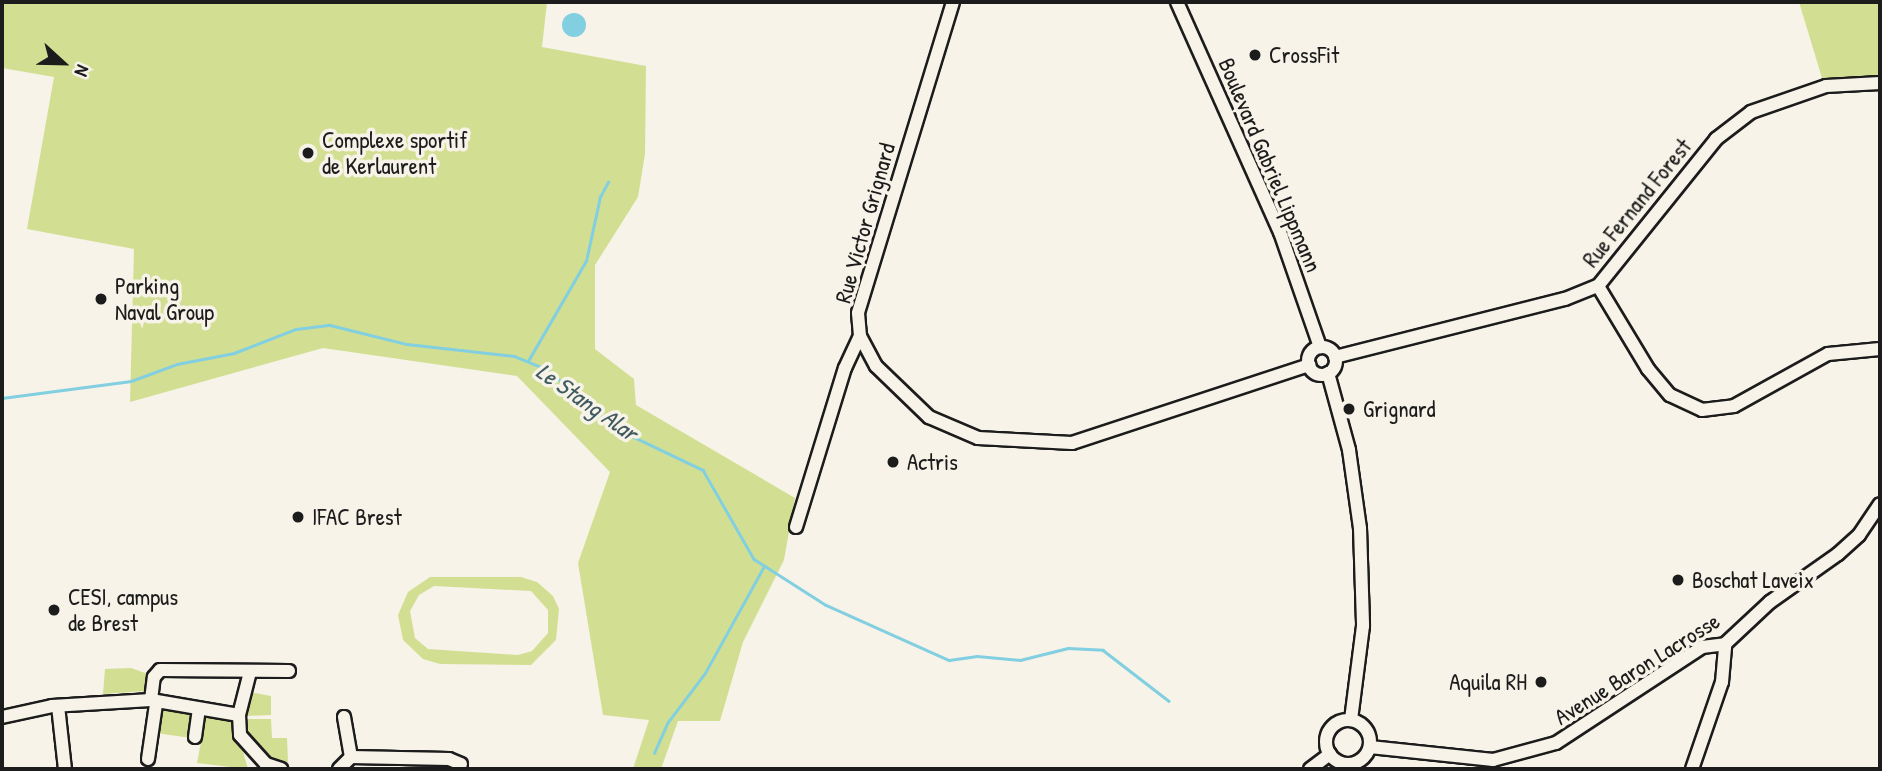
<!DOCTYPE html>
<html>
<head>
<meta charset="utf-8">
<style>
	body { margin:0 }
	#map { position:relative; width:1882px; height:771px; overflow:hidden; background:#f7f3e8; font-family:"Patrick Hand",sans-serif }
	div>[style] { position:absolute }
	.green>* { inset:0; background:#d2df92 }
	.water>* { inset:0; background:#81cfe0 }
	.round { border-radius:50% }
	.stream>* { height:2.5px; margin:-1.25px; padding:0 1.25px; transform-origin:1.25px; border-radius:1.25px; background:#81cfe0 }
	.roads { filter:drop-shadow(2px 0 #1c1c1c) drop-shadow(-2px 0 #1c1c1c) drop-shadow(0 2px #1c1c1c) drop-shadow(0 -2px #1c1c1c) }
	.minor>* { height:12px; margin:-6px; padding:0 6px; transform-origin:6px; border-radius:6px; background:#f7f3e8 }
	.minor>.ring { margin:-6px; padding:0; box-sizing:content-box; background:none; border:12px solid #f7f3e8; border-radius:50% }
	.dots>* { width:19px; height:19px; translate:-50% -50%; box-sizing:border-box; border:4px solid #f7f3e8; border-radius:50% }
	span { translate:-50% -50%; white-space:nowrap; text-align:center; line-height:1.15; -webkit-text-stroke:7px #f7f3e8; paint-order:stroke }
	.poi-label { font-size:23px; color:#1c1c1c }
	.left { translate:0 -50%; text-align:left }
	.right { translate:-100% -50%; text-align:right }
	.street-label { font-size:23px; color:#1c1c1c }
	.water-label { font-size:24px; color:#3f5b61; font-style:italic }
	.frame { position:absolute; inset:0; border:4px solid #1c1c1c; pointer-events:none }
	.north { position:absolute; left:28px; top:28px; width:70px; height:70px; -webkit-text-stroke:5px #f7f3e8; paint-order:stroke; rotate:112deg; font-size:19px; font-weight:700; line-height:28px; text-align:center; color:#1c1c1c }
	.north::after { content:''; display:block; margin:auto; width:24px; height:32px; background:#1c1c1c; clip-path:polygon(50% 0,100% 100%,50% 72%,0 100%) }
</style>
</head>
<body>
<div id="map">
	<div class="green">
		<i style="clip-path:polygon(2px 2px,547px 2px,542px 47px,646px 66px,645px 154px,638px 197px,595px 265px,595px 349px,634px 379px,636px 405px,795px 498px,784px 560px,743px 642px,720px 721px,678px 721px,661px 769px,633px 769px,649px 720px,603px 715px,578px 563px,610px 472px,517px 376px,323px 348px,130px 402px,134px 249px,27px 229px,54px 77px,2px 68px)"></i>
		<i style="clip-path:polygon(1799px 2px,1880px 2px,1880px 93px,1822px 78px)"></i>
		<i style="clip-path:polygon(evenodd,430px 577px,521px 577px,537px 582px,553px 596px,559px 609px,556px 640px,531px 665px,440px 664px,423px 659px,403px 640px,398px 615px,408px 592px,430px 577px,434px 586px,531px 591px,548px 610px,548px 633px,532px 651px,518px 655px,428px 649px,415px 638px,410px 611px,419px 595px,434px 586px)"></i>
		<i style="clip-path:polygon(131px 668px,148px 674px,146px 691px,103px 694px,105px 669px)"></i>
		<i style="clip-path:polygon(250px 692px,271px 696px,271px 715px,244px 716px)"></i>
		<i style="clip-path:polygon(162px 709px,192px 713px,191px 738px,156px 733px)"></i>
		<i style="clip-path:polygon(206px 715px,231px 718px,235px 723px,248px 769px,197px 763px)"></i>
		<i style="clip-path:polygon(244px 719px,271px 719px,272px 738px,287px 738px,288px 762px,269px 760px,244px 732px)"></i>
	</div>
	<div class="water">
		<i class="round" style="left:562px;top:13px;width:24px;height:24px"></i>
	</div>
	<div class="stream">
		<i style="left:528px;top:361px;width:116px;rotate:-59.9deg"></i>
		<i style="left:586px;top:261px;width:66px;rotate:-77.7deg"></i>
		<i style="left:600px;top:197px;width:17px;rotate:-62deg"></i>
		<i style="left:2px;top:398px;width:130px;rotate:-7.5deg"></i>
		<i style="left:131px;top:381px;width:49px;rotate:-20.3deg"></i>
		<i style="left:177px;top:364px;width:58px;rotate:-10.9deg"></i>
		<i style="left:234px;top:353px;width:66px;rotate:-21.2deg"></i>
		<i style="left:296px;top:329px;width:34px;rotate:-7deg"></i>
		<i style="left:330px;top:325px;width:79px;rotate:13.9deg"></i>
		<i style="left:407px;top:344px;width:108px;rotate:6.4deg"></i>
		<i style="left:514px;top:356px;width:37px;rotate:22deg"></i>
		<i style="left:548px;top:370px;width:89px;rotate:40.9deg"></i>
		<i style="left:615px;top:428px;width:98px;rotate:25.5deg"></i>
		<i style="left:703px;top:470px;width:103px;rotate:60.2deg"></i>
		<i style="left:754px;top:559px;width:85px;rotate:32.6deg"></i>
		<i style="left:826px;top:605px;width:135px;rotate:24.1deg"></i>
		<i style="left:949px;top:660px;width:28px;rotate:-8deg"></i>
		<i style="left:977px;top:656px;width:43px;rotate:5.3deg"></i>
		<i style="left:1020px;top:660px;width:49px;rotate:-14deg"></i>
		<i style="left:1068px;top:648px;width:35px;rotate:3deg"></i>
		<i style="left:1103px;top:650px;width:83px;rotate:37.7deg"></i>
		<i style="left:654px;top:753px;width:34px;rotate:-66deg"></i>
		<i style="left:668px;top:722px;width:61px;rotate:-52.9deg"></i>
		<i style="left:705px;top:673px;width:120px;rotate:-61.1deg"></i>
	</div>
	<div class="roads">
		<div class="minor">
			<i style="left:953px;top:2px;width:325px;rotate:107deg"></i>
			<i style="left:858px;top:313px;width:23px;rotate:85deg"></i>
			<i style="left:860px;top:336px;width:34px;rotate:62deg"></i>
			<i style="left:876px;top:366px;width:74px;rotate:43.9deg"></i>
			<i style="left:929px;top:417px;width:53px;rotate:23.2deg"></i>
			<i style="left:978px;top:438px;width:94px;rotate:3deg"></i>
			<i style="left:1072px;top:443px;width:250px;rotate:-18.2deg"></i>
			<i style="left:1177px;top:2px;width:252px;rotate:65.9deg"></i>
			<i style="left:1280px;top:232px;width:122px;rotate:70.8deg"></i>
			<i style="left:1598px;top:286px;width:97px;rotate:58.9deg"></i>
			<i style="left:1648px;top:369px;width:34px;rotate:50deg"></i>
			<i style="left:1670px;top:395px;width:35px;rotate:25deg"></i>
			<i style="left:1702px;top:410px;width:32px;rotate:-7deg"></i>
			<i style="left:1734px;top:406px;width:107px;rotate:-29deg"></i>
			<i style="left:1828px;top:354px;width:52px;rotate:-5.5deg"></i>
			<i class="ring" style="left:1308px;top:347px;width:16px;height:16px"></i>
			<i style="left:1335px;top:357px;width:237px;rotate:-14.2deg"></i>
			<i style="left:1565px;top:299px;width:35px;rotate:-22deg"></i>
			<i style="left:1598px;top:286px;width:189px;rotate:-51.2deg"></i>
			<i style="left:1716px;top:139px;width:44px;rotate:-37.6deg"></i>
			<i style="left:1751px;top:112px;width:79px;rotate:-19.1deg"></i>
			<i style="left:1826px;top:86px;width:54px;rotate:-3.2deg"></i>
			<i style="left:1328px;top:373px;width:80px;rotate:74.7deg"></i>
			<i style="left:1349px;top:450px;width:79px;rotate:82deg"></i>
			<i style="left:1360px;top:528px;width:98px;rotate:88.2deg"></i>
			<i style="left:1363px;top:626px;width:95px;rotate:97.3deg"></i>
			<i style="left:796px;top:527px;width:166px;rotate:-72.9deg"></i>
			<i style="left:845px;top:368px;width:35px;rotate:-65deg"></i>
			<i style="left:151px;top:700px;width:23px;rotate:-83deg"></i>
			<i style="left:154px;top:677px;width:9px;rotate:-49deg"></i>
			<i style="left:160px;top:670px;width:129px;rotate:0.4deg"></i>
			<i style="left:58px;top:706px;width:63px;rotate:83.7deg"></i>
			<i style="left:239px;top:715px;width:44px;rotate:-75.7deg"></i>
			<i style="left:2px;top:717px;width:51px;rotate:-12.4deg"></i>
			<i style="left:52px;top:706px;width:99px;rotate:-3.5deg"></i>
			<i style="left:151px;top:700px;width:89px;rotate:9.7deg"></i>
			<i style="left:239px;top:715px;width:20px;rotate:87deg"></i>
			<i style="left:240px;top:735px;width:39px;rotate:48deg"></i>
			<i style="left:266px;top:764px;width:16px;rotate:18deg"></i>
			<i style="left:344px;top:717px;width:41px;rotate:80.1deg"></i>
			<i class="ring" style="left:1326px;top:720px;width:32px;height:32px"></i>
			<i style="left:195px;top:737px;width:27px;rotate:-82deg"></i>
			<i style="left:1370px;top:747px;width:124px;rotate:6deg"></i>
			<i style="left:1493px;top:760px;width:65px;rotate:-15.1deg"></i>
			<i style="left:1556px;top:743px;width:175px;rotate:-33.3deg"></i>
			<i style="left:1702px;top:647px;width:23px;rotate:-7deg"></i>
			<i style="left:1725px;top:644px;width:62px;rotate:-43deg"></i>
			<i style="left:1770px;top:602px;width:83px;rotate:-35.2deg"></i>
			<i style="left:1838px;top:554px;width:28px;rotate:-42deg"></i>
			<i style="left:1859px;top:535px;width:37px;rotate:-56deg"></i>
			<i style="left:148px;top:759px;width:56px;rotate:-81.7deg"></i>
			<i style="left:339px;top:769px;width:17px;rotate:-45deg"></i>
			<i style="left:351px;top:757px;width:98px;rotate:1.2deg"></i>
			<i style="left:449px;top:759px;width:13px;rotate:23deg"></i>
			<i style="left:1310px;top:769px;width:25px;rotate:-37deg"></i>
			<i style="left:1692px;top:769px;width:92px;rotate:-71deg"></i>
			<i style="left:1722px;top:682px;width:38px;rotate:-85deg"></i>
		</div>
	</div>
	<div class="dots">
		<i style="left:1255px;top:55px;background:#1c1c1c"></i>
		<i style="left:308px;top:153px;background:#1c1c1c"></i>
		<i style="left:101px;top:299px;background:#1c1c1c"></i>
		<i style="left:1349px;top:409px;background:#1c1c1c"></i>
		<i style="left:893px;top:462px;background:#1c1c1c"></i>
		<i style="left:298px;top:517px;background:#1c1c1c"></i>
		<i style="left:1678px;top:580px;background:#1c1c1c"></i>
		<i style="left:54px;top:610px;background:#1c1c1c"></i>
		<i style="left:1541px;top:682px;background:#1c1c1c"></i>
	</div>
	<div class="poi-label">
		<span class="left" style="left:1269px;top:55px">CrossFit</span>
		<span class="left" style="left:322px;top:153px">Complexe sportif<br>de Kerlaurent</span>
		<span class="left" style="left:115px;top:299px">Parking<br>Naval Group</span>
		<span class="left" style="left:1363px;top:409px">Grignard</span>
		<span class="left" style="left:907px;top:462px">Actris</span>
		<span class="left" style="left:312px;top:517px">IFAC Brest</span>
		<span class="left" style="left:1692px;top:580px">Boschat Laveix</span>
		<span class="left" style="left:68px;top:610px">CESI, campus<br>de Brest</span>
		<span class="right" style="left:1527px;top:682px">Aquila RH</span>
	</div>
	<div class="street-label">
		<span style="left:1270px;top:165px;rotate:67deg">Boulevard Gabriel Lippmann</span>
		<span style="left:1637px;top:203px;rotate:-51deg">Rue Fernand Forest</span>
		<span style="left:865px;top:223px;rotate:-74deg">Rue Victor Grignard</span>
		<span style="left:1637px;top:669px;rotate:-32deg">Avenue Baron Lacrosse</span>
	</div>
	<div class="water-label">
		<span style="left:587px;top:402px;rotate:35deg">Le Stang Alar</span>
	</div>
	<div class="frame"></div>
	<div class="north">N</div>
</div>
</body>
</html>
